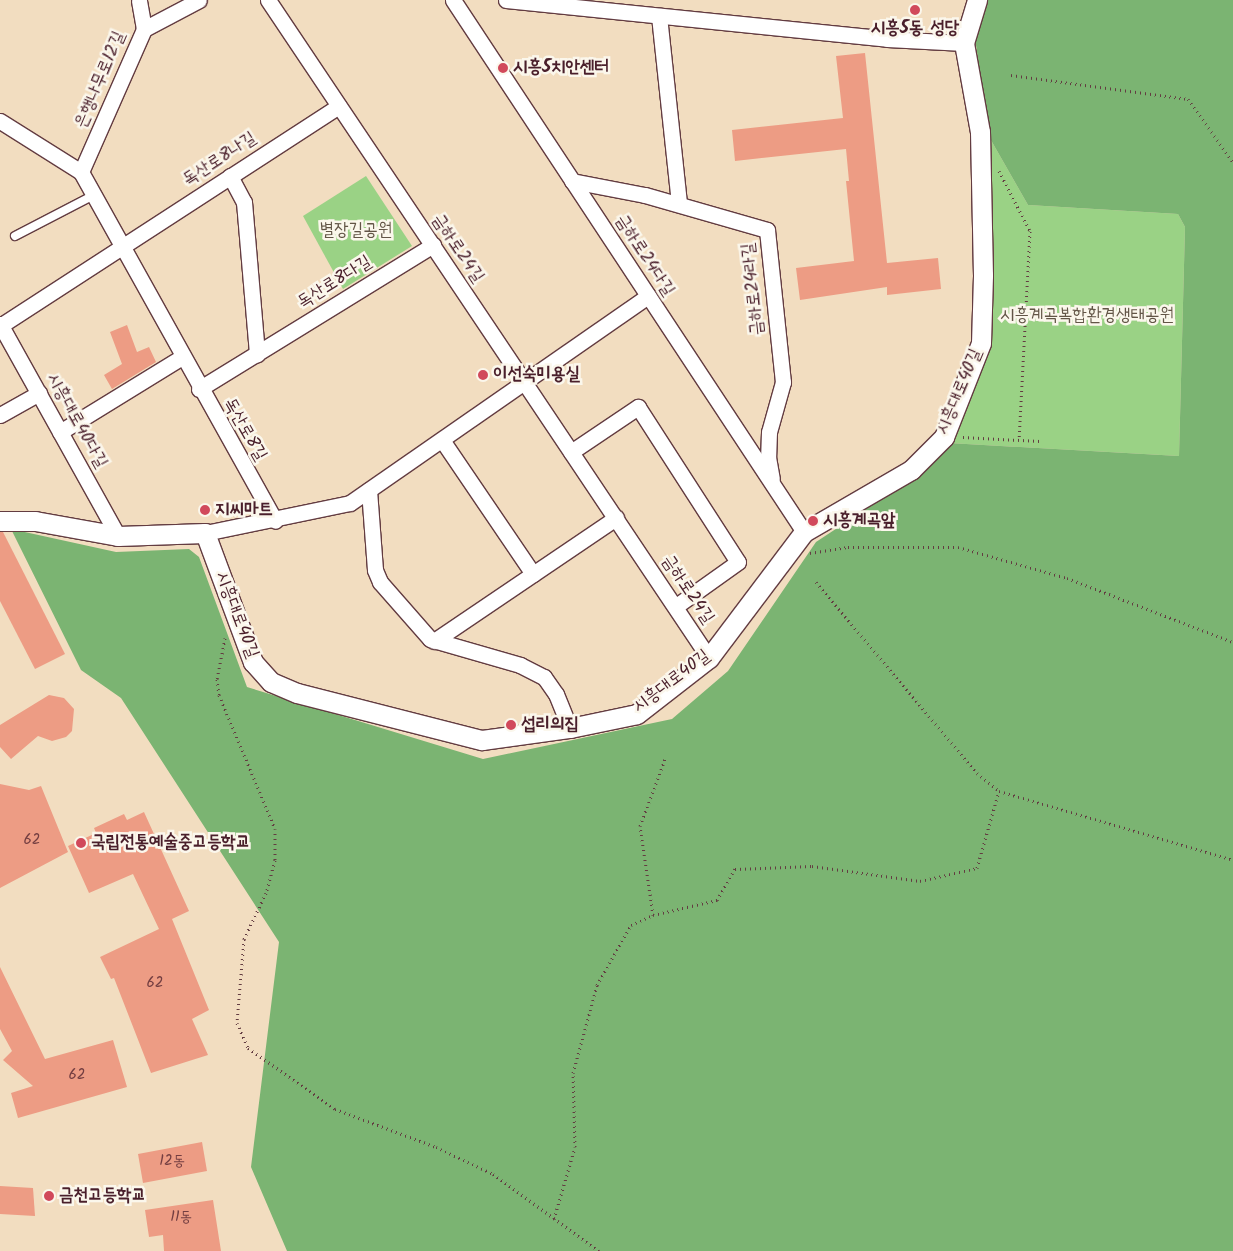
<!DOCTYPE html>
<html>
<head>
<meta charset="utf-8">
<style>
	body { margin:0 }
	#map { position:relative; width:1233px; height:1251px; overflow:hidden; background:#f2ddc0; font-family:Kalam,"Poor Story",sans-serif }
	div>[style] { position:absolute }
	.green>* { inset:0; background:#9ad285 }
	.forest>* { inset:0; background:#7bb472 }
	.building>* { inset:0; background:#ed9c84 }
	.path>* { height:3px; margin-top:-1.5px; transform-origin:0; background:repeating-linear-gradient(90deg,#633c41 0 1px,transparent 0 5px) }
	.roads { filter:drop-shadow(1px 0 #633c41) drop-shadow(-1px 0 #633c41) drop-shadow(0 1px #633c41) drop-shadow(0 -1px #633c41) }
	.service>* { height:8px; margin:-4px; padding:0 4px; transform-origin:4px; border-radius:4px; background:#fff }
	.minor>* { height:15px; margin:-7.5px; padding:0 7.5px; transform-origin:7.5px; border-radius:7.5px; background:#fff }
	.tertiary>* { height:19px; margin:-9.5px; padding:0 9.5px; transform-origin:9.5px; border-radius:9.5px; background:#fff }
	.dots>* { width:14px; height:14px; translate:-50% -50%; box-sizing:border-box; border:2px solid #fbf7ec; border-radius:50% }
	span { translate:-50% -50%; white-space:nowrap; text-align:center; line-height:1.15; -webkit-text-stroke:5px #fbf7ec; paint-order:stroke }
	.number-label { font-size:15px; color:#733e41 }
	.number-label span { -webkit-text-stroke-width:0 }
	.poi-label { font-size:18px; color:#4a1f2b; font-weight:700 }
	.left { translate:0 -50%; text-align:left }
	.street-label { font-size:18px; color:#4a1f2b }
	.park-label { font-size:18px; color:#625546 }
</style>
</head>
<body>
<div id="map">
	<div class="green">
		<i style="clip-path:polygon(988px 135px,1028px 205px,1178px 214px,1185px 227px,1179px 456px,949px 443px,992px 342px)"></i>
		<i style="clip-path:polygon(366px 176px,412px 246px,343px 289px,303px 216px)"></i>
	</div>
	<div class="forest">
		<i style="clip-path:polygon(970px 0,1233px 0,1233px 1251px,287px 1251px,251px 1167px,279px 942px,121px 698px,81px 670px,11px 529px,116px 552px,189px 549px,199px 557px,247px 687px,483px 759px,672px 719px,728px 671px,816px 542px,921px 473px,949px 443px,1179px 456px,1185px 227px,1178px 214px,1028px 205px,988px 135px)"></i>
	</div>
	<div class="building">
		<i style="clip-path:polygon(865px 53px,887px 263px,938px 258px,941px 289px,887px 295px,887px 287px,800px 300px,796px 268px,854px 261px,846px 181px,849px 181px,846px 149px,735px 161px,732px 130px,843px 118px,836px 56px)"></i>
		<i style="clip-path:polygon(127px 325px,137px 352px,149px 347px,156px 362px,112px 389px,104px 375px,122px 364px,110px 332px)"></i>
		<i style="clip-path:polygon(0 532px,3px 532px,65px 654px,35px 669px,0 601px)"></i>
		<i style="clip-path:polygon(49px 695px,64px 698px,74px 709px,72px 731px,66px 737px,52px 741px,38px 736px,11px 759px,0 747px,0 725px)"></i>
		<i style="clip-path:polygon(0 784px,29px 790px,41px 786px,68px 852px,0 888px)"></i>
		<i style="clip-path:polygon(144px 812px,189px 911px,172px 919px,209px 1010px,192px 1019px,208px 1055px,151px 1073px,114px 978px,111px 979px,100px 957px,159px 929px,133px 874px,89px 893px,68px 846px,96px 833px,94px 828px,124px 814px,127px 820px)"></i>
		<i style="clip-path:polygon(0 967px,45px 1059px,113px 1040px,127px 1087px,18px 1118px,11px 1093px,33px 1086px,3px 1060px,12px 1051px,0 1029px)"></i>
		<i style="clip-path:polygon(202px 1142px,207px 1171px,143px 1183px,138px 1154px)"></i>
		<i style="clip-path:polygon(0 1186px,33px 1188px,35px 1216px,0 1214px)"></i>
		<i style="clip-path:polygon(213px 1200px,221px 1251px,164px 1251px,163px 1235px,149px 1237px,145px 1210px)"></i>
	</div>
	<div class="path">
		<i style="left:1011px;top:75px;width:179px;rotate:7.7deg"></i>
		<i style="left:1188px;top:99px;width:77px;rotate:54.5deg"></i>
		<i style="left:999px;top:171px;width:68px;rotate:62.7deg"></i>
		<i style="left:1030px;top:231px;width:208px;rotate:93deg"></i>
		<i style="left:963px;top:437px;width:77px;rotate:3deg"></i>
		<i style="left:810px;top:553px;width:38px;rotate:-9deg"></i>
		<i style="left:848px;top:547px;width:110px"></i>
		<i style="left:958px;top:547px;width:113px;rotate:15.9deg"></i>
		<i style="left:1067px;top:578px;width:178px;rotate:21.1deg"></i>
		<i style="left:816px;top:582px;width:250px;rotate:49.9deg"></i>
		<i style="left:977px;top:773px;width:28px;rotate:39deg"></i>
		<i style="left:999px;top:791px;width:244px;rotate:16.4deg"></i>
		<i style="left:225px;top:638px;width:42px;rotate:101deg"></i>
		<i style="left:217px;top:679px;width:16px;rotate:83deg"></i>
		<i style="left:219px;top:695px;width:145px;rotate:67.3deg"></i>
		<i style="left:275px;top:829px;width:31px;rotate:90deg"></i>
		<i style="left:275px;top:860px;width:34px;rotate:105deg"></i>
		<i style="left:266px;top:893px;width:51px;rotate:115.6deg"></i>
		<i style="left:244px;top:939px;width:84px;rotate:94.8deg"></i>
		<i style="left:237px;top:1023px;width:27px;rotate:66deg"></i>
		<i style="left:248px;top:1048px;width:106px;rotate:35deg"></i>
		<i style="left:335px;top:1109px;width:108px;rotate:20.6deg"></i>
		<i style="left:436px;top:1147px;width:63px;rotate:25.3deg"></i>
		<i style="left:493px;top:1174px;width:131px;rotate:36deg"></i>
		<i style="left:653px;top:915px;width:90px;rotate:-98.3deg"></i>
		<i style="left:640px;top:826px;width:72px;rotate:-69.5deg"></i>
		<i style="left:554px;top:1219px;width:75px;rotate:-73.7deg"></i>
		<i style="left:575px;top:1147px;width:74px;rotate:-91.5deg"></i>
		<i style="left:573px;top:1073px;width:91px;rotate:-74.7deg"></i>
		<i style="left:597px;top:985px;width:69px;rotate:-60.5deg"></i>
		<i style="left:631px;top:925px;width:24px;rotate:-24deg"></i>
		<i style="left:653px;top:915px;width:66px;rotate:-13.2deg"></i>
		<i style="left:717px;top:900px;width:36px;rotate:-60deg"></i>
		<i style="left:735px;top:869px;width:77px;rotate:-2.2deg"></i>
		<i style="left:812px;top:866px;width:109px;rotate:7.9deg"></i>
		<i style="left:920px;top:881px;width:58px;rotate:-12.8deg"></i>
		<i style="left:977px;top:868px;width:80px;rotate:-74.1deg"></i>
	</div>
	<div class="roads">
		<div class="service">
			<i style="left:15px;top:236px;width:89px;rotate:-27.4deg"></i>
		</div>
		<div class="minor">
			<i style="left:268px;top:0;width:792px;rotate:56.17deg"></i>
			<i style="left:453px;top:0;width:637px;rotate:56.58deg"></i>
			<i style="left:506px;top:0;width:383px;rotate:5.8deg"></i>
			<i style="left:887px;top:39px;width:77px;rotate:3deg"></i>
			<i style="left:659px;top:16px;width:189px;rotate:83.9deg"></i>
			<i style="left:144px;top:29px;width:62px;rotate:-27.8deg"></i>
			<i style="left:0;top:121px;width:96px;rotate:32.2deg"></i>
			<i style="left:81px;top:172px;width:399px;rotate:60.9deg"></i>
			<i style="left:81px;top:172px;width:156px;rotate:-66.2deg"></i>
			<i style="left:144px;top:29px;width:29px;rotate:-100deg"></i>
			<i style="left:230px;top:176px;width:30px;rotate:62deg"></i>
			<i style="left:244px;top:202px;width:153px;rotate:85.1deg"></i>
			<i style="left:572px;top:181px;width:74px;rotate:10.9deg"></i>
			<i style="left:645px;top:195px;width:127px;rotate:16deg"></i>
			<i style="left:767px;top:230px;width:153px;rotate:84deg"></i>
			<i style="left:783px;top:382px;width:52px;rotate:105.6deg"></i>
			<i style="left:769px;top:432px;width:25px;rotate:92deg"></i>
			<i style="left:768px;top:457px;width:22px;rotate:80deg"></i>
			<i style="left:0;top:324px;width:243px;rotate:60.9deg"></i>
			<i style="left:0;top:326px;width:404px;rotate:-33deg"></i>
			<i style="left:199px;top:389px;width:275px;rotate:-31.6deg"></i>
			<i style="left:0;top:415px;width:45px;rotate:-29.4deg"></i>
			<i style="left:60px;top:432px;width:143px;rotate:-31.6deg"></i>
			<i style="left:442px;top:440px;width:162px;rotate:55.8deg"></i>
			<i style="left:571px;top:452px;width:81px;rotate:-33.9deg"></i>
			<i style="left:638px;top:407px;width:184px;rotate:57.2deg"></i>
			<i style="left:738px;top:562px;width:77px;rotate:144.5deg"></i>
			<i style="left:369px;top:490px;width:80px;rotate:85.7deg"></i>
			<i style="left:375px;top:570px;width:13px;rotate:67deg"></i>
			<i style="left:380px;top:582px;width:76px;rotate:48.7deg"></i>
			<i style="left:430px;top:639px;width:94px;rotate:16.1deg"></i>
			<i style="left:520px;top:665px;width:27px;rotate:27deg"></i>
			<i style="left:544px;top:677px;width:21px;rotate:55deg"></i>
			<i style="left:556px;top:694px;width:37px;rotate:68deg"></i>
			<i style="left:205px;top:533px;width:148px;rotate:-11.7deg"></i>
			<i style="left:350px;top:503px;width:363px;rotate:-34.8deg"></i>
			<i style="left:434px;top:641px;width:220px;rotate:-34.1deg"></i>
		</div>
		<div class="tertiary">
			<i style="left:0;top:521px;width:35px"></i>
			<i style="left:35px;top:521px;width:84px;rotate:10.2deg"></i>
			<i style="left:118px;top:536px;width:87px;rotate:-2deg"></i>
			<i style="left:205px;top:533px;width:138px;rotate:69.6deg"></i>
			<i style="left:253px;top:662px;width:27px;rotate:48deg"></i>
			<i style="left:271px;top:682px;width:28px;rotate:23deg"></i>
			<i style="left:297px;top:693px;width:191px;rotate:14.3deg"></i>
			<i style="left:482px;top:740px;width:89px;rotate:-7.8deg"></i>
			<i style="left:570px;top:728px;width:68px;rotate:-11.8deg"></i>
			<i style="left:637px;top:714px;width:91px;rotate:-37.9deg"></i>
			<i style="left:709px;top:658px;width:158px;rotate:-53deg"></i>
			<i style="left:804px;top:532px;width:124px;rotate:-30.1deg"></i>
			<i style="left:911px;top:470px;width:47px;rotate:-45deg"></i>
			<i style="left:944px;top:437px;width:101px;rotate:-68.5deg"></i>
			<i style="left:981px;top:343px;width:68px;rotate:-88.3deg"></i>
			<i style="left:983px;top:275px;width:143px;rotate:-91.2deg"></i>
			<i style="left:980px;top:132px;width:90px;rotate:-100.2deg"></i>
			<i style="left:964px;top:43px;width:45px;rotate:-73.2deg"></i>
		</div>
	</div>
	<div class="dots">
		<i style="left:915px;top:10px;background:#d1495b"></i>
		<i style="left:503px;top:68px;background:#d1495b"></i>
		<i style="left:483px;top:375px;background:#d1495b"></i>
		<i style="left:205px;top:510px;background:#d1495b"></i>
		<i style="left:813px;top:521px;background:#d1495b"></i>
		<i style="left:511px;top:725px;background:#d1495b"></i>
		<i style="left:81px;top:843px;background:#d1495b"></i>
		<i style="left:49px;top:1196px;background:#d1495b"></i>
	</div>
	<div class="number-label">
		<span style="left:32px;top:841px">62</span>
		<span style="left:155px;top:984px">62</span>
		<span style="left:77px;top:1076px">62</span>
		<span style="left:172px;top:1162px">12동</span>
		<span style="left:181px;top:1218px">11동</span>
	</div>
	<div class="poi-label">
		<span style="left:915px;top:29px">시흥5동 성당</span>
		<span class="left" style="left:513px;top:68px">시흥5치안센터</span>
		<span class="left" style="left:493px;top:375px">이선숙미용실</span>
		<span class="left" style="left:215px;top:510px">지씨마트</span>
		<span class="left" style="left:823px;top:521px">시흥계곡앞</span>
		<span class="left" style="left:521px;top:725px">섭리의집</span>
		<span class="left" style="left:91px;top:843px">국립전통예술중고등학교</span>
		<span class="left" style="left:59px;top:1196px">금천고등학교</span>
	</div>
	<div class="street-label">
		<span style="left:101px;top:80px;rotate:-67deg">은행나무로12길</span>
		<span style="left:220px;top:160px;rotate:-33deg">독산로8나길</span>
		<span style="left:457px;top:249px;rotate:56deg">금하로24길</span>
		<span style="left:644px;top:256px;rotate:57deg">금하로24다길</span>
		<span style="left:335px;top:283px;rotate:-32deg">독산로8다길</span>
		<span style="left:754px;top:289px;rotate:-96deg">금하로24라길</span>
		<span style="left:960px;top:392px;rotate:-67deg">시흥대로40길</span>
		<span style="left:76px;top:421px;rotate:61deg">시흥대로40다길</span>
		<span style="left:244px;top:430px;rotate:60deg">독산로8길</span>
		<span style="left:687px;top:590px;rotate:56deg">금하로24길</span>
		<span style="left:236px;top:615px;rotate:69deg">시흥대로40길</span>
		<span style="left:672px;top:682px;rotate:-37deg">시흥대로40길</span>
	</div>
	<div class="park-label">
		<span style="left:356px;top:231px">별장길공원</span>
		<span style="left:1087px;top:316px">시흥계곡복합환경생태공원</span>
	</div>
</div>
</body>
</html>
